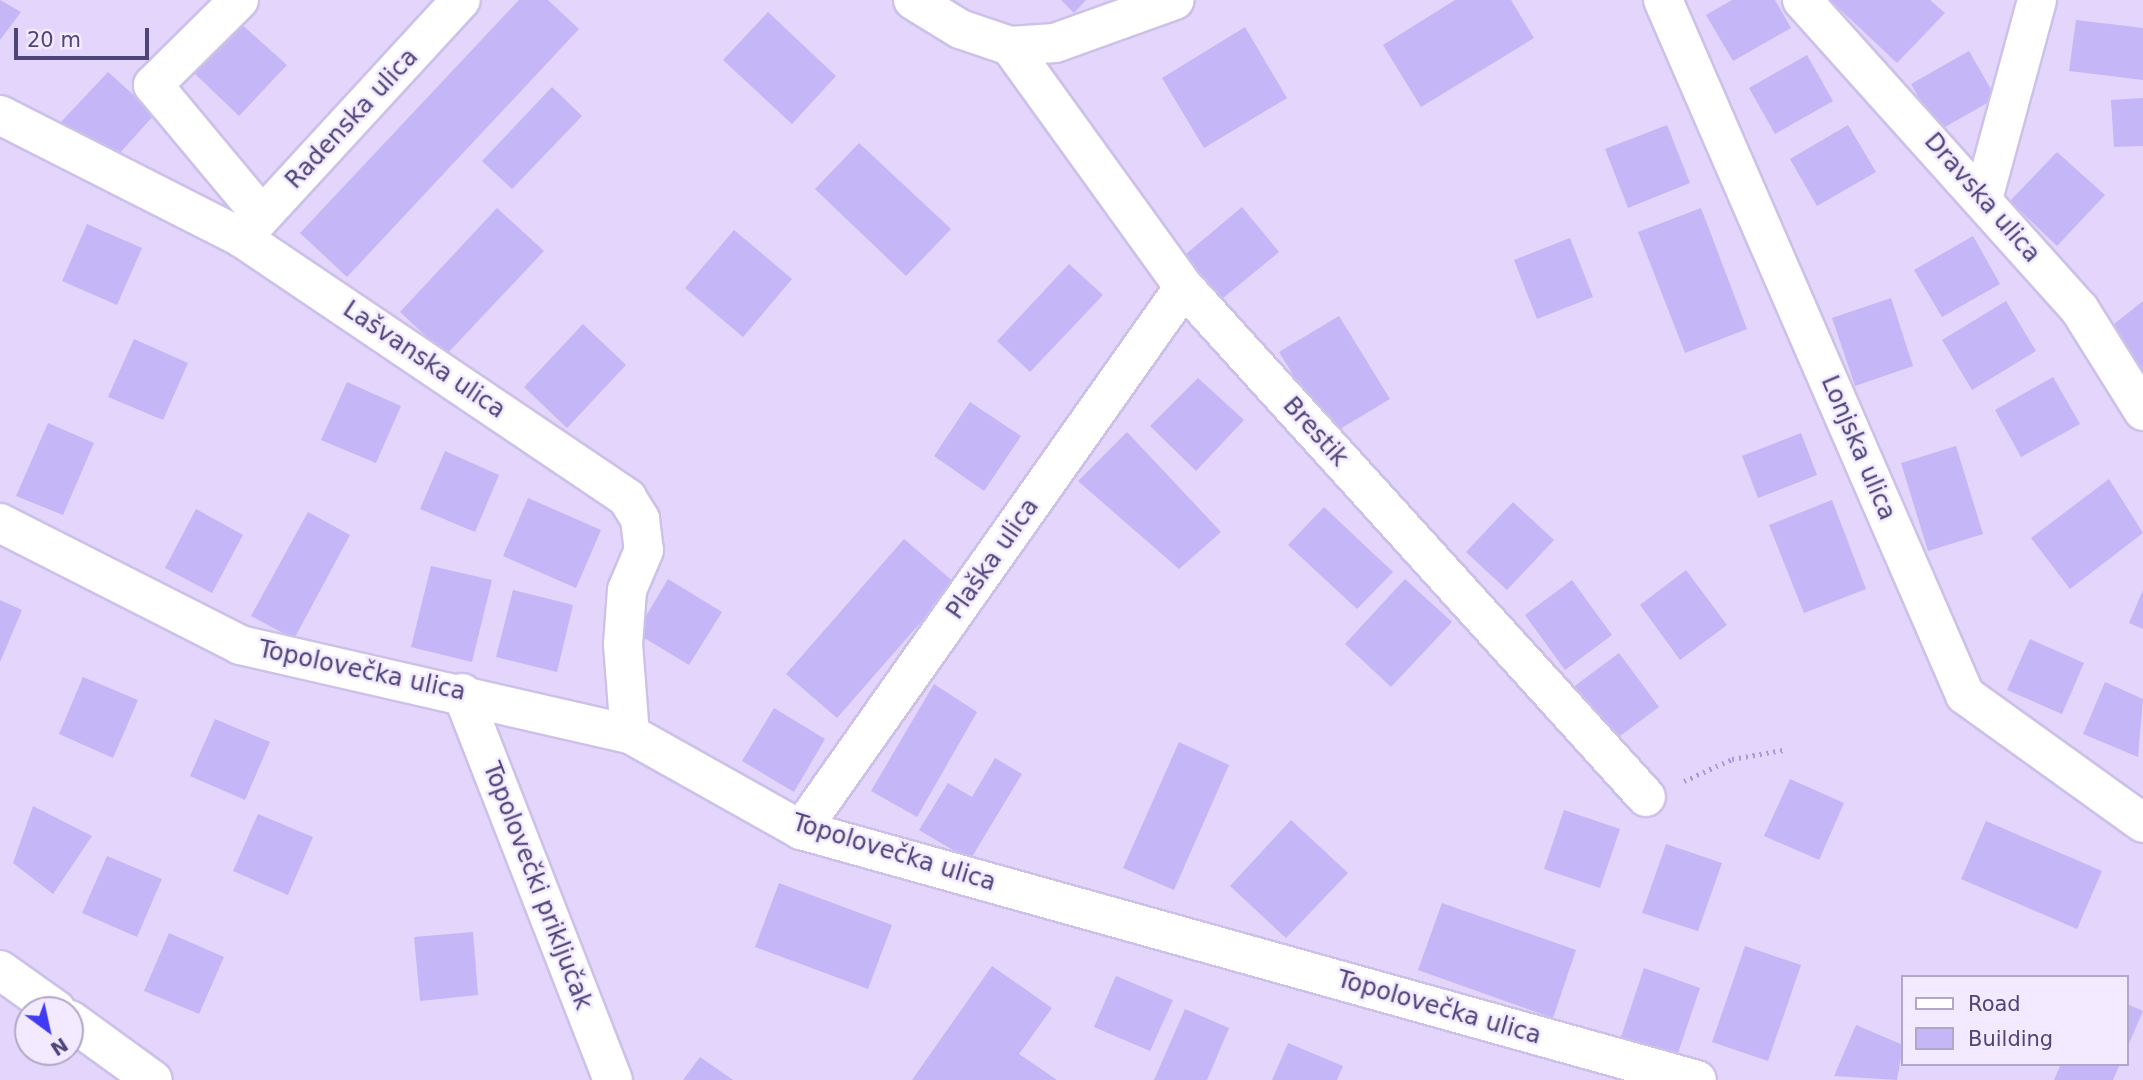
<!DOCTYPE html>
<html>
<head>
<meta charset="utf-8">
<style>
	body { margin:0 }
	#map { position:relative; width:2143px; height:1080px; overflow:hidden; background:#eee1fe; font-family:"DejaVu Sans",sans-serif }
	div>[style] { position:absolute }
	.residential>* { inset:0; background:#e4d5fc }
	.building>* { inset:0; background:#c4b6f7 }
	.path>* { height:4.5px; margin-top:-2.25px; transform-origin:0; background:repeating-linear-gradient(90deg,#a799db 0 2px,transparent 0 7px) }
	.roads { filter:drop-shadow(2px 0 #cdc1e9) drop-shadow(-2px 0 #cdc1e9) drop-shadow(0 2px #cdc1e9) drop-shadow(0 -2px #cdc1e9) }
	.minor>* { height:38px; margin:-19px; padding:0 19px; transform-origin:19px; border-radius:19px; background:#fff }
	span { translate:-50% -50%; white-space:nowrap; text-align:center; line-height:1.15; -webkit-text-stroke:5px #f3eaff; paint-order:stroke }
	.street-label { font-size:24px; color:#4e4578 }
	.legend { position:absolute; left:1901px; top:975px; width:228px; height:91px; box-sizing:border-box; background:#f3eaff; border:2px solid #b1a8c9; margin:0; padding:9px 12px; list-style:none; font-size:21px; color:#4e4578 }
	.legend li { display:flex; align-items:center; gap:14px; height:35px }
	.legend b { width:35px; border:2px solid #b1a8c9 }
	.north { position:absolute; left:14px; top:996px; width:70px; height:70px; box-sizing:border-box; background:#f3eaff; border:2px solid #b1a8c9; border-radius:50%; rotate:147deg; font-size:19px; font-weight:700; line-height:28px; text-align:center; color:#4e4578 }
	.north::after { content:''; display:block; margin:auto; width:24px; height:32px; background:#413af5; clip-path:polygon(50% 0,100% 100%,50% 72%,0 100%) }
	.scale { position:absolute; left:14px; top:28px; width:135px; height:32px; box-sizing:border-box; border:4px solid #4e4578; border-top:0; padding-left:9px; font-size:21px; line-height:24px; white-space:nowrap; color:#4e4578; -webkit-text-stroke:5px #f3eaff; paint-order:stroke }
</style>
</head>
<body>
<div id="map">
	<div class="residential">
		<i style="clip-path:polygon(evenodd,0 0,2143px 0,2143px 1080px,0 1080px,0 0,1903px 977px,2127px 977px,2127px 1064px,1903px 1064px,1903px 977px,0 0,28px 1010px,70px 1010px,70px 1052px,28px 1052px,28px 1010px)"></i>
	</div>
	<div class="building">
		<i style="clip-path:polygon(0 0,21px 12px,0 40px)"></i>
		<i style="clip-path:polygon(519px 0,548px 0,579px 29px,347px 277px,300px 233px)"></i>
		<i style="clip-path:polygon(1061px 0,1086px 0,1074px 13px)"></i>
		<i style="clip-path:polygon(1455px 0,1511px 0,1534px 38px,1421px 107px,1383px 45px)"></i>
		<i style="clip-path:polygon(1732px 0,1775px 0,1791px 28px,1733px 61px,1706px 15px)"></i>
		<i style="clip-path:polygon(1830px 0,1930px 0,1945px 13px,1897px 63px)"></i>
		<i style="clip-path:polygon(768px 12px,836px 76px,792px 124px,723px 60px)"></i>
		<i style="clip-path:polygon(2076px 20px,2143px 28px,2143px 80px,2069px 71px)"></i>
		<i style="clip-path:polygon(240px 23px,287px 65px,239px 116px,193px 72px)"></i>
		<i style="clip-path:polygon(1245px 27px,1287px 98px,1204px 148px,1162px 78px)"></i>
		<i style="clip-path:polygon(1969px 51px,1996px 98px,1938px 131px,1911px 84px)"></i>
		<i style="clip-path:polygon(1807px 55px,1833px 101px,1775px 134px,1749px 88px)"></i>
		<i style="clip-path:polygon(108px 72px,155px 114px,108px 166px,61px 122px)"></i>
		<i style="clip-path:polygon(552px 87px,582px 116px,512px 189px,482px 161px)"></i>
		<i style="clip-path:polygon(2143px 98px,2143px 146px,2114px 147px,2111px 100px)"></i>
		<i style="clip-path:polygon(1667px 125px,1690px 183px,1628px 208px,1605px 149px)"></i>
		<i style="clip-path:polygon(1848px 125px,1876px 172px,1817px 206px,1790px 159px)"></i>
		<i style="clip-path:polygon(859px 143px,951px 229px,906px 276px,815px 189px)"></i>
		<i style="clip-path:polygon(2057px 152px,2105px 195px,2057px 246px,2010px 201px)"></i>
		<i style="clip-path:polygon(1242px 207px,1279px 252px,1217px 303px,1180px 259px)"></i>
		<i style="clip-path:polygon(497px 208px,544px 251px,446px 355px,400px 312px)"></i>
		<i style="clip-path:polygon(1701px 208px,1747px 329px,1685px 353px,1638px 232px)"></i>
		<i style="clip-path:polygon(87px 224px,142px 248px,117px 305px,62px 281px)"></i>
		<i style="clip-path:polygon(734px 230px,792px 279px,743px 337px,685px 288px)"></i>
		<i style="clip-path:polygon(1973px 236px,2000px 284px,1942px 317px,1914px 270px)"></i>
		<i style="clip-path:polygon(1570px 238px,1593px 297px,1537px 319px,1514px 260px)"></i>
		<i style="clip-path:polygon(1069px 264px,1103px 295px,1030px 372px,997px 341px)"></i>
		<i style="clip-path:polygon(1891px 298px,1913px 366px,1855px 386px,1832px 318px)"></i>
		<i style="clip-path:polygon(2006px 301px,2036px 351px,1972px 390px,1942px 340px)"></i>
		<i style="clip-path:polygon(2143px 301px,2143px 370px,2109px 328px)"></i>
		<i style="clip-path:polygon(1339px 316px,1390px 399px,1330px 435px,1279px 352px)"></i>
		<i style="clip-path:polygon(583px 324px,626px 365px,567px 428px,524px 387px)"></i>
		<i style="clip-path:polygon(134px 339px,188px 363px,163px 420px,108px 397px)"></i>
		<i style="clip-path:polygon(2053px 377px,2080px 424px,2021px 457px,1995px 410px)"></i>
		<i style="clip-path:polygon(1198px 378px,1244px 420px,1196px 471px,1150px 426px)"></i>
		<i style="clip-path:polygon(347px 382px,401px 406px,376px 463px,321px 440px)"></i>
		<i style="clip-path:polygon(970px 402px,1021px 436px,984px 491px,934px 456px)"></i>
		<i style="clip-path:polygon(48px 423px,94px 443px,63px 515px,16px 496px)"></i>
		<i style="clip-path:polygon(1127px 432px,1221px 532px,1179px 569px,1078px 481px)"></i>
		<i style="clip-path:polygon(1801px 433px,1817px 475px,1758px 498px,1742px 456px)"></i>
		<i style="clip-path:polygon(1956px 446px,1983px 534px,1928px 551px,1901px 463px)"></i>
		<i style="clip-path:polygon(445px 451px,499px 475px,475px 532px,420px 509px)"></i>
		<i style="clip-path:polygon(2109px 479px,2143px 533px,2070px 589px,2031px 538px)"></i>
		<i style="clip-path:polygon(528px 498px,601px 530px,576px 588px,503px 556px)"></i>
		<i style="clip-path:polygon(1832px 500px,1866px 589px,1804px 613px,1769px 525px)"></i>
		<i style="clip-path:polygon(1513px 502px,1554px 540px,1507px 590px,1466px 552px)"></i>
		<i style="clip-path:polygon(1324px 507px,1393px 572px,1357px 609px,1288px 545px)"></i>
		<i style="clip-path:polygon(196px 509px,243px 535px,212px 593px,165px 568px)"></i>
		<i style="clip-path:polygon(308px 512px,350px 535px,294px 639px,251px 616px)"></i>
		<i style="clip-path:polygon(904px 539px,955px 583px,837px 718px,786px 674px)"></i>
		<i style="clip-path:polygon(431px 566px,492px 580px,472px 662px,411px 647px)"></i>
		<i style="clip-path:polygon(1686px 570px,1727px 625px,1680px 660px,1640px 605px)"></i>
		<i style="clip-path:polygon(668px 579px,722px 612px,689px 665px,636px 633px)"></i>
		<i style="clip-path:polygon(1405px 579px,1452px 622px,1391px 687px,1345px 644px)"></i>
		<i style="clip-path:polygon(1572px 580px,1612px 635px,1565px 670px,1525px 615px)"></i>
		<i style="clip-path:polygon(513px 590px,573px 605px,557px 672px,496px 657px)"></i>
		<i style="clip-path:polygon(2143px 590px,2143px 629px,2129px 623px)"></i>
		<i style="clip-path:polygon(0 600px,22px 610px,0 662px)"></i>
		<i style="clip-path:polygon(2030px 639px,2084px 663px,2062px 714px,2007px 690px)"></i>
		<i style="clip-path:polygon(1619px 653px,1659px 707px,1612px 742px,1572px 688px)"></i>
		<i style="clip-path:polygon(83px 677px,138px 700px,113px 758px,59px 734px)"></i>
		<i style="clip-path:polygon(2105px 682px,2143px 699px,2138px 757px,2083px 734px)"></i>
		<i style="clip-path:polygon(934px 684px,977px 712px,917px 817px,871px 791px)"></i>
		<i style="clip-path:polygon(774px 708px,825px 739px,794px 792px,742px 761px)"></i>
		<i style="clip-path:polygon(215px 719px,270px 742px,245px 800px,190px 776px)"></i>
		<i style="clip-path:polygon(1179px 742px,1229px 765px,1174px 890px,1123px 868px)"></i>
		<i style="clip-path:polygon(995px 758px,1022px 774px,970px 860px,919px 830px,948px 783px,972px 797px)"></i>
		<i style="clip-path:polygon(1790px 779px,1844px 803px,1819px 860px,1764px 836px)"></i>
		<i style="clip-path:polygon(33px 806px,92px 836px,53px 894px,13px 863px)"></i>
		<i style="clip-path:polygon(1564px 810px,1620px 829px,1600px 888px,1544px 869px)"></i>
		<i style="clip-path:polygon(258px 814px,313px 837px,288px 895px,233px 871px)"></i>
		<i style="clip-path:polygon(1291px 820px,1348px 873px,1286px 938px,1230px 886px)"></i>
		<i style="clip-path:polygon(1986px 821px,2102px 871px,2077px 929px,1961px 879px)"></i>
		<i style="clip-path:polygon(1666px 844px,1722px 863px,1698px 931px,1642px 913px)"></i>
		<i style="clip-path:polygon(107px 856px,162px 879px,137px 937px,82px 913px)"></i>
		<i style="clip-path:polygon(779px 883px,892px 925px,868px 989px,755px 947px)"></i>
		<i style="clip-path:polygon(1442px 903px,1576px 950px,1553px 1018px,1418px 970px)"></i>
		<i style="clip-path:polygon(473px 932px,478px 995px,420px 1001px,414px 937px)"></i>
		<i style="clip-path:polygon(169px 933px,224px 957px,199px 1014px,144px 991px)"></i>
		<i style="clip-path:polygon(1745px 946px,1801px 965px,1768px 1061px,1712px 1042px)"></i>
		<i style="clip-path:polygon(992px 966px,1052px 1008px,1019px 1054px,1057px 1080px,912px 1080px)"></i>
		<i style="clip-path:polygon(1644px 968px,1700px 988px,1677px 1056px,1621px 1037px)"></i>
		<i style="clip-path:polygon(1116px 976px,1173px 1000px,1150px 1051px,1094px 1027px)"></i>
		<i style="clip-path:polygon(2127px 1004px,2143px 1011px,2127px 1048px)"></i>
		<i style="clip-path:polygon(1185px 1009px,1229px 1028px,1207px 1080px,1154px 1080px)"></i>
		<i style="clip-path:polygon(1856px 1025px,1903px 1045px,1897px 1080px,1834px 1076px)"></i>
		<i style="clip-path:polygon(1288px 1043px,1343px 1066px,1337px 1080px,1272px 1080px)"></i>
		<i style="clip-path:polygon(700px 1057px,733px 1080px,683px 1080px)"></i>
		<i style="clip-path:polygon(2061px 1064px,2120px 1064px,2113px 1080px,2054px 1080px)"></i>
	</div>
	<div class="path">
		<i style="left:1684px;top:781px;width:53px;rotate:-24.6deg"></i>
		<i style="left:1732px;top:759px;width:52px;rotate:-10deg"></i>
	</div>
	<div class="roads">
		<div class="minor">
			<i style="left:239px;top:0;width:121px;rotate:135.3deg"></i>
			<i style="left:153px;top:85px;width:170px;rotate:50.2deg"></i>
			<i style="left:913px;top:0;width:55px;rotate:31.7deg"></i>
			<i style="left:960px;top:29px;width:53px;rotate:18.8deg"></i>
			<i style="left:1010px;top:46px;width:297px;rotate:54.2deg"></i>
			<i style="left:1184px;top:287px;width:688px;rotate:47.83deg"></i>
			<i style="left:1663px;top:0;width:758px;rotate:66.51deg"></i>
			<i style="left:1965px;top:695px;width:219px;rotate:35.7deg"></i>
			<i style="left:1802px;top:0;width:416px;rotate:48.1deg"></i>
			<i style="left:2080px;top:310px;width:119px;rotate:58deg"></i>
			<i style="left:1010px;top:46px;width:45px;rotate:-3.8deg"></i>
			<i style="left:1055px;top:43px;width:127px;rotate:-19.7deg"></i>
			<i style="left:0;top:115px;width:271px;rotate:26.9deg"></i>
			<i style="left:242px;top:238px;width:465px;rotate:34deg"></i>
			<i style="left:627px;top:498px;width:25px;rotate:58deg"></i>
			<i style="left:640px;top:519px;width:31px;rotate:83deg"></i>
			<i style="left:644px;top:550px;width:43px;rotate:113deg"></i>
			<i style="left:627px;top:590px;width:54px;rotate:94.2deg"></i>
			<i style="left:623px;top:644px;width:90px;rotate:85.6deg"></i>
			<i style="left:1983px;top:199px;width:206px;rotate:-74.8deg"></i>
			<i style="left:242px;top:238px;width:323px;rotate:-47.4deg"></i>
			<i style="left:0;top:523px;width:269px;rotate:26.9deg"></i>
			<i style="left:240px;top:645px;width:400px;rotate:12.9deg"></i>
			<i style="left:630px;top:734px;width:196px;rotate:29.3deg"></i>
			<i style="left:801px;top:830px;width:930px;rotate:15.59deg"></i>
			<i style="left:462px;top:693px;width:415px;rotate:68.7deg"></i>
			<i style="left:801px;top:830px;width:664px;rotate:-54.8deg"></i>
			<i style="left:0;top:970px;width:69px;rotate:35.5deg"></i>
			<i style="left:70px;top:1020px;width:102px;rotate:35.9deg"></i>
		</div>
	</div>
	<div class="street-label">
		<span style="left:352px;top:119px;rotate:-47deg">Radenska ulica</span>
		<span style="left:1982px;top:198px;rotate:49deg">Dravska ulica</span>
		<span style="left:424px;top:360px;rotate:34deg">Lašvanska ulica</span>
		<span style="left:1315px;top:432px;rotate:48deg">Brestik</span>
		<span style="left:1858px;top:448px;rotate:67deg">Lonjska ulica</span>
		<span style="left:993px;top:559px;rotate:-55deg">Plaška ulica</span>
		<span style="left:362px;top:671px;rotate:12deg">Topolovečka ulica</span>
		<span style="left:894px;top:853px;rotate:17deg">Topolovečka ulica</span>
		<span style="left:537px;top:886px;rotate:69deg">Topolovečki priključak</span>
		<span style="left:1439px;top:1008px;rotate:16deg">Topolovečka ulica</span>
	</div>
	<ul class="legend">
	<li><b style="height:9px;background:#fff"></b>Road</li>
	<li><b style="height:19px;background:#c4b6f7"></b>Building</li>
	</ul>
	<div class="north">N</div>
	<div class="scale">20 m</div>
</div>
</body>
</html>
